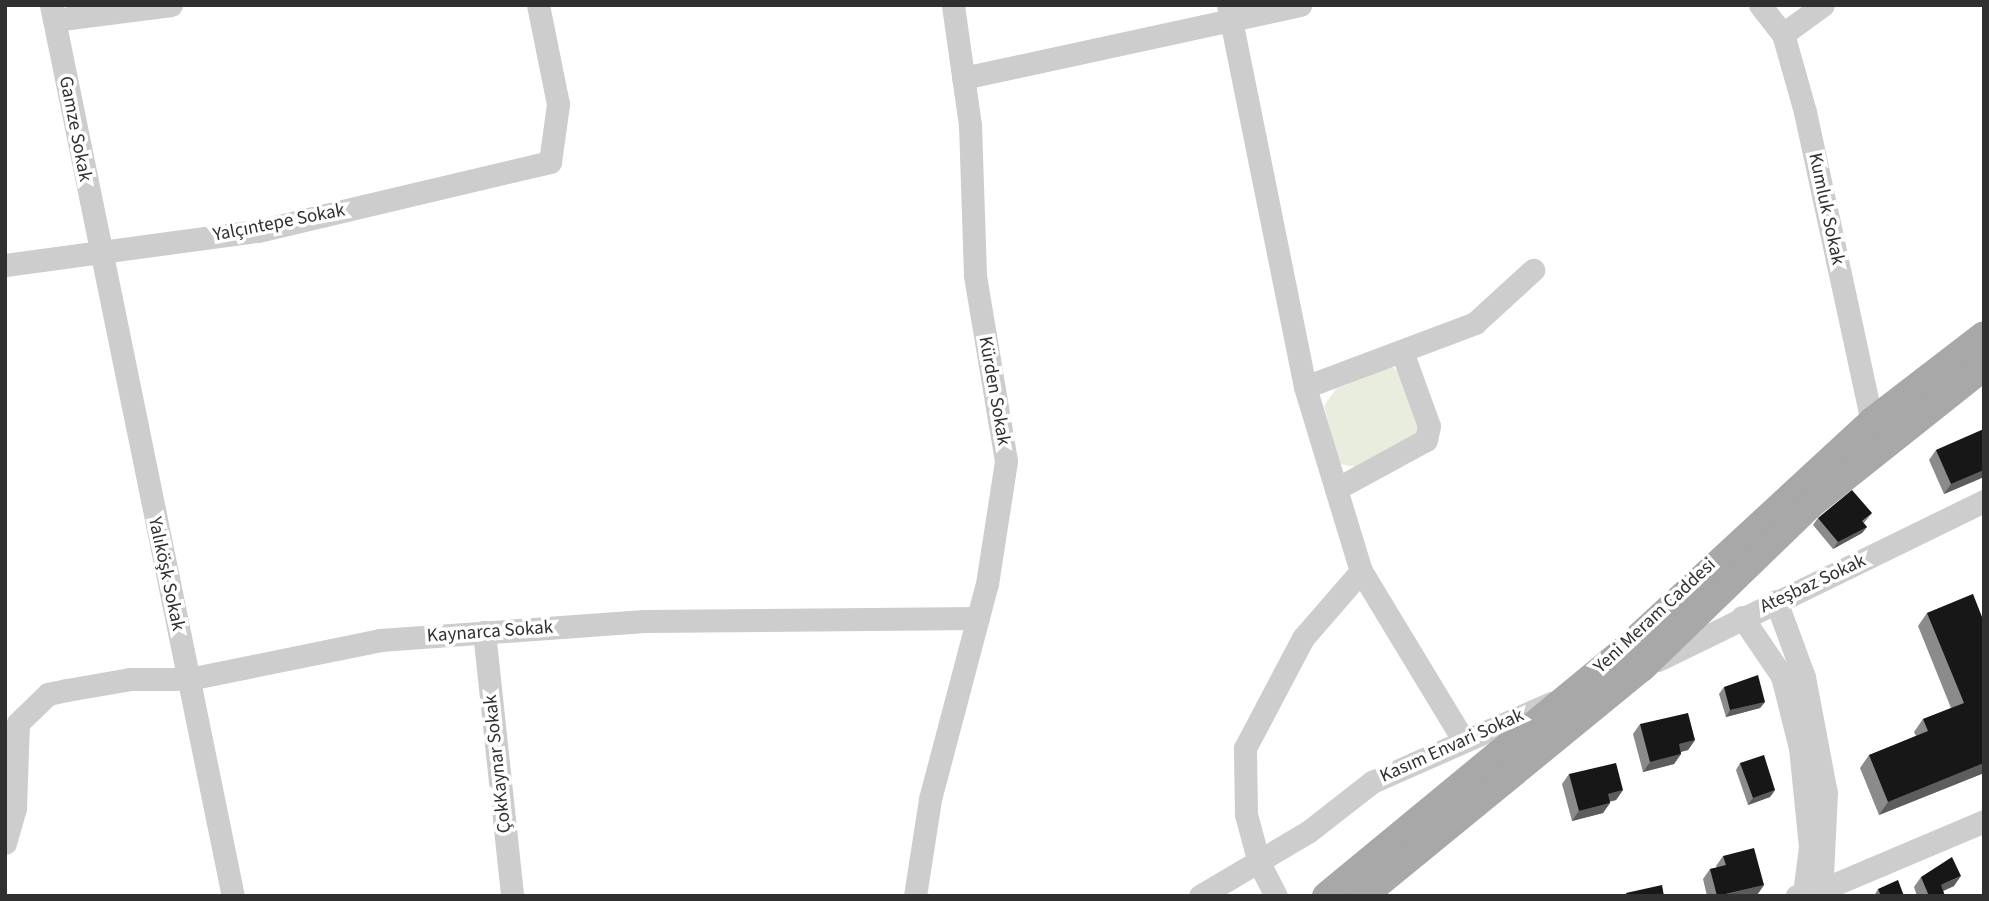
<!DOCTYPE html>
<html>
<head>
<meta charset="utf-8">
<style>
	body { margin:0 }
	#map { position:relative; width:1989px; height:901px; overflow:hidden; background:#fff; font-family:"Source Sans 3",sans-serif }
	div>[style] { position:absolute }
	.green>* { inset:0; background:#e8edde }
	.minor>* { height:23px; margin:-11.5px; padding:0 11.5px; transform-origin:11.5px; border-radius:11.5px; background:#cdcdcd }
	.major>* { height:28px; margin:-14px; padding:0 14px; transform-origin:14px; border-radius:14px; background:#a8a8a8 }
	.wall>* { inset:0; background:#8b8b8b }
	.shaded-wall>* { inset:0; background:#5d5d5d }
	.building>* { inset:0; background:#171717 }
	span { translate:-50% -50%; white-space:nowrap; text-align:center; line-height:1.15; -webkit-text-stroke:7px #fff; paint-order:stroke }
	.street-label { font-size:19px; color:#303030 }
	.frame { position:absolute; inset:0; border:7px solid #303030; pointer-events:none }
</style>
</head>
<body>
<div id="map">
	<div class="green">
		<i style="clip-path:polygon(1391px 366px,1404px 376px,1420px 425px,1415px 439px,1357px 467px,1339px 464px,1324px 406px,1336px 389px)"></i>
	</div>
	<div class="minor">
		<i style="left:51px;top:5px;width:909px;rotate:78.46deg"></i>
		<i style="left:1228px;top:5px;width:390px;rotate:78.6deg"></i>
		<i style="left:1305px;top:387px;width:192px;rotate:73.1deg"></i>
		<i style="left:1361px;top:571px;width:199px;rotate:58.8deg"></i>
		<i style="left:1760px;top:5px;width:37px;rotate:52deg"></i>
		<i style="left:1783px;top:34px;width:81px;rotate:74.2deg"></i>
		<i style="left:1805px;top:112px;width:316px;rotate:77.8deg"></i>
		<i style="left:54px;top:20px;width:118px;rotate:-7.3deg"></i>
		<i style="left:1783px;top:34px;width:49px;rotate:-35.9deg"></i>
		<i style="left:963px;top:78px;width:345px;rotate:-12.2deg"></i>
		<i style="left:5px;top:265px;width:255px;rotate:-7.7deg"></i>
		<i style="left:258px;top:231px;width:300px;rotate:-13.3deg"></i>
		<i style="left:550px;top:162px;width:59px;rotate:-82.1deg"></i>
		<i style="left:558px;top:104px;width:101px;rotate:-101.4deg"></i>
		<i style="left:1305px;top:387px;width:182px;rotate:-20.6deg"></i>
		<i style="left:1475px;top:323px;width:79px;rotate:-42.4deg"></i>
		<i style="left:1336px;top:489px;width:102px;rotate:-28.6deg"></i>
		<i style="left:1426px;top:440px;width:14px;rotate:-78deg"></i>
		<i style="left:1429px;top:426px;width:77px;rotate:-109.9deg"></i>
		<i style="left:1776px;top:601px;width:81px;rotate:69.8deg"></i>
		<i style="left:1804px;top:677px;width:118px;rotate:79.3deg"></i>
		<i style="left:1826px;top:793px;width:103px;rotate:92.8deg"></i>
		<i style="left:1742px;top:617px;width:71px;rotate:55.9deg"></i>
		<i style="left:1782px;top:676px;width:74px;rotate:76deg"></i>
		<i style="left:1800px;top:748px;width:100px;rotate:84.2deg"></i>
		<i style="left:1810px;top:847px;width:46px;rotate:97.4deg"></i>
		<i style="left:1804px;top:893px;width:8px;rotate:157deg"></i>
		<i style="left:484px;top:632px;width:265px;rotate:83.9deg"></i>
		<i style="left:1658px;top:660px;width:363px;rotate:-26deg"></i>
		<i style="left:5px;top:843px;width:36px;rotate:-74deg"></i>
		<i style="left:15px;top:808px;width:85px;rotate:-88deg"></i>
		<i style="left:18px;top:723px;width:42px;rotate:-44deg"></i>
		<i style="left:48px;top:694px;width:19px;rotate:-12deg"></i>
		<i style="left:67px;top:690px;width:65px;rotate:-9.8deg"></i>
		<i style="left:131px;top:679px;width:58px"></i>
		<i style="left:189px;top:679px;width:195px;rotate:-11.5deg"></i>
		<i style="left:380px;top:640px;width:265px;rotate:-4.1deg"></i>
		<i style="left:644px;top:621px;width:334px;rotate:-0.5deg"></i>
		<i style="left:1821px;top:890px;width:177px;rotate:-22.9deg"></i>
		<i style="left:915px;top:896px;width:98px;rotate:-81.2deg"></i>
		<i style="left:930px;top:799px;width:222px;rotate:-75.2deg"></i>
		<i style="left:987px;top:584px;width:124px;rotate:-81.2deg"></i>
		<i style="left:1006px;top:461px;width:189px;rotate:-99.5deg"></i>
		<i style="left:975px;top:275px;width:150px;rotate:-91.9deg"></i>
		<i style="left:970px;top:125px;width:121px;rotate:-98.1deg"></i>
		<i style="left:1200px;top:896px;width:126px;rotate:-30.7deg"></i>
		<i style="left:1308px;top:832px;width:81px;rotate:-38deg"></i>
		<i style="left:1372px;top:782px;width:196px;rotate:-23.8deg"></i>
		<i style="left:1276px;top:896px;width:37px;rotate:-117deg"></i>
		<i style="left:1259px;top:863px;width:51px;rotate:-104.9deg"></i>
		<i style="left:1246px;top:814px;width:66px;rotate:-90.9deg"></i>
		<i style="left:1245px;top:748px;width:124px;rotate:-62.2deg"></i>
		<i style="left:1303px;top:638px;width:89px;rotate:-49.1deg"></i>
	</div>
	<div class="major">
		<i style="left:1326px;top:896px;width:382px;rotate:-39.5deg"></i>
		<i style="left:1621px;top:653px;width:342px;rotate:-42.7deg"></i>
		<i style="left:1872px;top:421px;width:141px;rotate:-37.5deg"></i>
		<i style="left:1363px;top:896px;width:360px;rotate:-39.3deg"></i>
		<i style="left:1642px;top:668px;width:233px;rotate:-44.1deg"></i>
		<i style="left:1809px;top:506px;width:223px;rotate:-38.5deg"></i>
	</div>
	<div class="wall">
		<i style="clip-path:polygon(1984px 429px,1984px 477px,1944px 494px,1929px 460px,1936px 450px)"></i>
		<i style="clip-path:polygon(1872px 513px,1864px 523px,1867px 527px,1862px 533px,1833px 549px,1813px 525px,1818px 518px)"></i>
		<i style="clip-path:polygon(1973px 594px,1984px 773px,1879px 815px,1860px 768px,1869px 755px,1916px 736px,1914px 732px,1923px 719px,1951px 708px,1918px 626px,1927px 613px)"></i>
		<i style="clip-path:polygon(1724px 687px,1765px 702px,1760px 708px,1726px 717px,1719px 694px)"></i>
		<i style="clip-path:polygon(1640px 724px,1695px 740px,1688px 750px,1681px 752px,1681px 754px,1674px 764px,1643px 772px,1633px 734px)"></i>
		<i style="clip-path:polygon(1740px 763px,1775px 790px,1770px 797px,1748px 805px,1736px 770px)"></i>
		<i style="clip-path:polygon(1569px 774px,1623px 790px,1616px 800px,1610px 801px,1610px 803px,1603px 813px,1572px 821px,1562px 784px)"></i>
		<i style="clip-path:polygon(1723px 856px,1764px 885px,1757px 895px,1707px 896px,1703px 879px,1710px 869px,1717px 868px,1716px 866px)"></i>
		<i style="clip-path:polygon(1921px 877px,1954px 886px,1943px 891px,1945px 896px,1917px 896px,1914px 887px)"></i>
		<i style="clip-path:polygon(1878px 889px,1904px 896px,1874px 896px)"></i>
	</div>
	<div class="shaded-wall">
		<i style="clip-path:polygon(1984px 470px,1984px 477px,1944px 494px,1951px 484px)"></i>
		<i style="clip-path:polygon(1867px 527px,1862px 533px,1833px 549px,1838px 542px)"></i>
		<i style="clip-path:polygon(1765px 702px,1760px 708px,1726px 717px,1730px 710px)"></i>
		<i style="clip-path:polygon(1695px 740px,1688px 750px,1672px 754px,1679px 744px)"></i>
		<i style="clip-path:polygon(1681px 754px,1674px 764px,1643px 772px,1650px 762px)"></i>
		<i style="clip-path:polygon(1984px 763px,1984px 773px,1879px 815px,1888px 802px)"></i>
		<i style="clip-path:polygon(1623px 790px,1616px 800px,1601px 804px,1608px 794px)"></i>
		<i style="clip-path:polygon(1775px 790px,1770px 797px,1748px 805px,1753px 798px)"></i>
		<i style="clip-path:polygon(1610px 803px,1603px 813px,1572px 821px,1579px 811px)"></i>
		<i style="clip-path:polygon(1961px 876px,1954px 886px,1934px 895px,1941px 885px)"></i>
		<i style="clip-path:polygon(1764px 885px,1757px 895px,1755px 896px,1719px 896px)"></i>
	</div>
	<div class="building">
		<i style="clip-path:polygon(1984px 429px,1984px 470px,1951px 484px,1936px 450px)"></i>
		<i style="clip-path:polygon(1852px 490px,1872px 513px,1862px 521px,1867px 527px,1838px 542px,1818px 518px)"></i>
		<i style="clip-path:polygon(1973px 594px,1984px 622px,1984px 763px,1888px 802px,1869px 755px,1928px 731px,1923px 719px,1964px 703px,1927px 613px)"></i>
		<i style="clip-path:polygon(1758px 675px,1765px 702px,1730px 710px,1724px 687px)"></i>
		<i style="clip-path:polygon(1688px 713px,1695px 740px,1679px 744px,1681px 754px,1650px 762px,1640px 724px)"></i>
		<i style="clip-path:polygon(1764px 755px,1775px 790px,1753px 798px,1740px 763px)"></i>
		<i style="clip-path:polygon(1616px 763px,1623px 790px,1608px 794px,1610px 803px,1579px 811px,1569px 774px)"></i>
		<i style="clip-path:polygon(1754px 848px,1764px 885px,1717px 896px,1710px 869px,1726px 865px,1723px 856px)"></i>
		<i style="clip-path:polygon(1952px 857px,1961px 876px,1941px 885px,1945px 896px,1929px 896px,1921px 877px)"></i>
		<i style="clip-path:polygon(1898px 880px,1904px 896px,1881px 896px,1878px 889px)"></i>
		<i style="clip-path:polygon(1662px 885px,1664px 896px,1627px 896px,1626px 893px)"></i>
	</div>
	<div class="street-label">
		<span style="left:75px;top:129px;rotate:79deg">Gamze Sokak</span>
		<span style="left:1826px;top:209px;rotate:78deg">Kumluk Sokak</span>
		<span style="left:279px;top:223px;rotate:-11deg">Yalçıntepe Sokak</span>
		<span style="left:994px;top:391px;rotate:80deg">Kürden Sokak</span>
		<span style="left:166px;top:574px;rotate:78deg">Yalıköşk Sokak</span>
		<span style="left:1813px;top:584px;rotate:-25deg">Ateşbaz Sokak</span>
		<span style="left:1655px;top:616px;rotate:-43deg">Yeni Meram Caddesi</span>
		<span style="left:490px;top:632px;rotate:-4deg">Kaynarca Sokak</span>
		<span style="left:1452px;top:746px;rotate:-24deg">Kasım Envari Sokak</span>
		<span style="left:498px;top:764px;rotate:-96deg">ÇokKaynar Sokak</span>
	</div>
	<div class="frame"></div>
</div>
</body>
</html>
